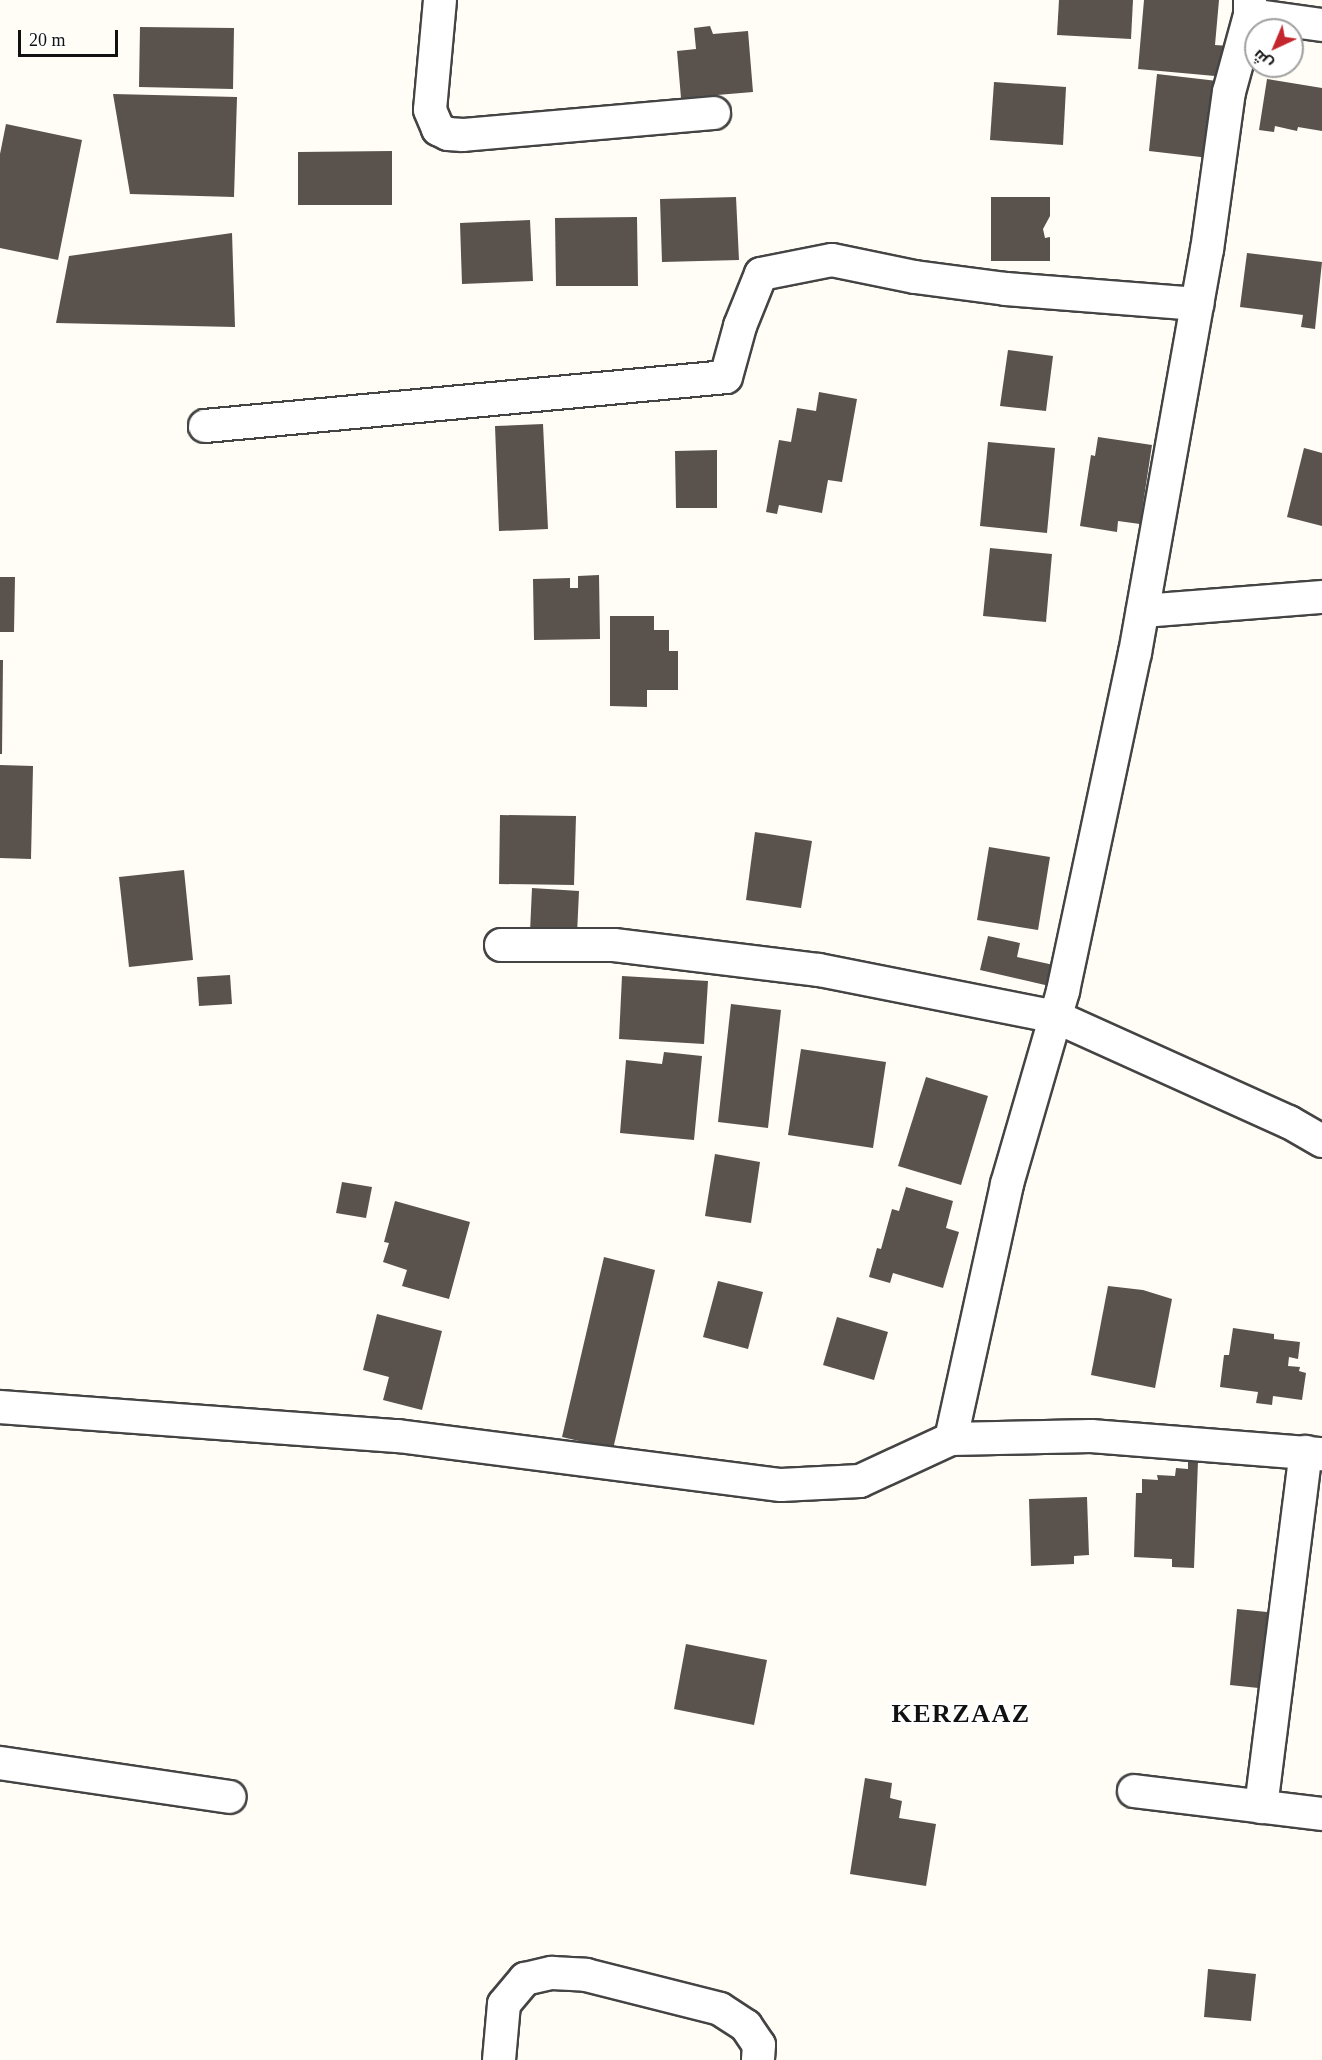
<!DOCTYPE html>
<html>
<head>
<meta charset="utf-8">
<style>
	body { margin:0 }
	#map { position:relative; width:1322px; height:2060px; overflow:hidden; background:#fffdf5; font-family:"Times New Roman",Cairo,serif }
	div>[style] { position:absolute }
	.building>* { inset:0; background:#5a524d }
	.roads { filter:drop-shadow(2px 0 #444) drop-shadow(-2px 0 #444) drop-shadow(0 2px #444) drop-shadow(0 -2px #444) }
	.street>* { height:32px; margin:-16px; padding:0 16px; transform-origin:16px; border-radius:16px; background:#fff }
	span { translate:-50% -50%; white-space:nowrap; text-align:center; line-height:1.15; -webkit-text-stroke:6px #fff; paint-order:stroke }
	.district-label { font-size:26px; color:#111; font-weight:700; letter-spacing:1.5px }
	.north { position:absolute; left:1244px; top:18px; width:60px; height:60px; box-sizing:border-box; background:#fff; border:2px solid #a0a0a0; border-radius:50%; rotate:224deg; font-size:16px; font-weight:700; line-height:24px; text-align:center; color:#111 }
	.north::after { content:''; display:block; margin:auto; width:21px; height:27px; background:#c4262e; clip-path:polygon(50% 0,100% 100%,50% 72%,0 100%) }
	.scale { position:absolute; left:18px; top:30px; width:100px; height:27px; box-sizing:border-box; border:3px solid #111; border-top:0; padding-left:8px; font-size:18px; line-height:21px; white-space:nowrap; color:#111; -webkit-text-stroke:4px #fff; paint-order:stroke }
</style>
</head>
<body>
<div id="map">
	<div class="building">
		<i style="clip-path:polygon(1059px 0,1133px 0,1131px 39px,1057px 35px)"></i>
		<i style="clip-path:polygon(1144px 0,1219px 0,1215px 45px,1229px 46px,1226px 77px,1138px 69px)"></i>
		<i style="clip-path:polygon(710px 26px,713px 34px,748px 31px,753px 92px,681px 98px,677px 51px,696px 49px,694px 28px)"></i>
		<i style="clip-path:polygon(140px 27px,234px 28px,233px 89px,139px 87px)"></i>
		<i style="clip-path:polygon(1157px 74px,1226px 82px,1218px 159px,1149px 151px)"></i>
		<i style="clip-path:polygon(1267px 79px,1322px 88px,1322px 131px,1298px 127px,1297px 131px,1275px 126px,1274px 132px,1259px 130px)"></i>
		<i style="clip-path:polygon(994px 82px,1066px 87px,1063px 145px,990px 140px)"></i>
		<i style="clip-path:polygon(113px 94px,237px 97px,234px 197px,130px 194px)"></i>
		<i style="clip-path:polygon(6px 124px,82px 140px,58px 260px,0 248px,0 154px)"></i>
		<i style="clip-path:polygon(392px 151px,392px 205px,298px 205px,298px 152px)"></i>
		<i style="clip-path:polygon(736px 197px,739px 260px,662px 262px,660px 199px)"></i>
		<i style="clip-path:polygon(991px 197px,1050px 197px,1050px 216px,1043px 229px,1045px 238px,1050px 237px,1050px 261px,991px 261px)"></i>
		<i style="clip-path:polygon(637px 217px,638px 286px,556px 286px,555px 218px)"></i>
		<i style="clip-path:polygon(530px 220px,533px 281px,462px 284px,460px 223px)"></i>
		<i style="clip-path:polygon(232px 233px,235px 327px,56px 323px,69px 256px)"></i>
		<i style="clip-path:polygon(1247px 253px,1322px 262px,1315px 329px,1301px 327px,1303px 315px,1240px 307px)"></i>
		<i style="clip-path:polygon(1008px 350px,1053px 356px,1046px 411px,1000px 406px)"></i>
		<i style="clip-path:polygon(819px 392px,857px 399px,842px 482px,828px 480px,822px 513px,779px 505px,777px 514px,766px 512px,779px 440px,791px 442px,797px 408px,816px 411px)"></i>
		<i style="clip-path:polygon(543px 424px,548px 529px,499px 531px,495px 426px)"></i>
		<i style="clip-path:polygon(1098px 437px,1152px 445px,1140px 524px,1118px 521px,1117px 532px,1080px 526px,1091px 455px,1095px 456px)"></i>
		<i style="clip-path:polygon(988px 442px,1055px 448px,1047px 533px,980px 526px)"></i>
		<i style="clip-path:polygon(1304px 448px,1322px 453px,1322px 526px,1287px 517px)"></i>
		<i style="clip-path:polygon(717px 450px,717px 508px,676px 508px,675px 451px)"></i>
		<i style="clip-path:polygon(990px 548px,1052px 554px,1046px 622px,983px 616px)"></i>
		<i style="clip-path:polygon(599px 575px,600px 639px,534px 640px,533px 579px,570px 578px,570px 588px,578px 588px,578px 576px)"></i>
		<i style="clip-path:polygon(0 577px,15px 577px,14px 632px,0 632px)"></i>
		<i style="clip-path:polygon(610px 616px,654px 616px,654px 630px,669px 630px,669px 651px,678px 651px,678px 690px,647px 690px,647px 707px,610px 706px)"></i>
		<i style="clip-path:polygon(0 660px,3px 660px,2px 754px,0 754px)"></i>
		<i style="clip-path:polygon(0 765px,33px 766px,31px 859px,0 858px)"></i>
		<i style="clip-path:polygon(500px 815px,576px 816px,574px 885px,499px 884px)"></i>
		<i style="clip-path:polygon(755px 832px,812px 841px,801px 908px,746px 900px)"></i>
		<i style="clip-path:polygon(989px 847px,1050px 857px,1038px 930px,977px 920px)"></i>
		<i style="clip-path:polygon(184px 870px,193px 960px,129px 967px,119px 877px)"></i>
		<i style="clip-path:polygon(532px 888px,579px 891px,577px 934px,530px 932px)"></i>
		<i style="clip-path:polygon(988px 936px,1020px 943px,1017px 957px,1063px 967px,1058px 988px,980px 970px)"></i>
		<i style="clip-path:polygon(230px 975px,232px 1004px,199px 1006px,197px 977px)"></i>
		<i style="clip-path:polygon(622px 976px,708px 981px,704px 1044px,619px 1039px)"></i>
		<i style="clip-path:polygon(731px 1004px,781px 1010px,768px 1128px,718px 1122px)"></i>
		<i style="clip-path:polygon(801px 1049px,886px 1062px,873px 1148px,788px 1135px)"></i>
		<i style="clip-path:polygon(664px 1052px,702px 1056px,694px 1140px,620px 1133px,626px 1060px,662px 1064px)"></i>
		<i style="clip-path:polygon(926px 1077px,988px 1096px,961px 1185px,898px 1166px)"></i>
		<i style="clip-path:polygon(715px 1154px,760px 1162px,751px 1223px,705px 1216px)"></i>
		<i style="clip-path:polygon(342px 1182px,372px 1187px,366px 1218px,336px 1213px)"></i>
		<i style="clip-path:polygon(906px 1187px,953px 1201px,946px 1228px,959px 1232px,943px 1288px,893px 1273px,890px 1283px,869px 1277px,877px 1248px,881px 1249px,892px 1209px,899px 1211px)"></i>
		<i style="clip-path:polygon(395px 1201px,470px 1222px,449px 1299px,402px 1286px,407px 1270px,383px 1262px,389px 1243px,384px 1242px)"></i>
		<i style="clip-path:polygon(604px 1257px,655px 1270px,613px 1449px,562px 1437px)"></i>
		<i style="clip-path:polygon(718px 1281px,763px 1292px,748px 1349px,703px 1337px)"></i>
		<i style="clip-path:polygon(1108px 1286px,1143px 1290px,1172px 1299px,1155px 1388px,1091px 1375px)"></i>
		<i style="clip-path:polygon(377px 1314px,442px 1331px,422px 1410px,383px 1400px,389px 1377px,363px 1370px)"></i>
		<i style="clip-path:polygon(837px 1317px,888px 1332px,874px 1380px,823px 1365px)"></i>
		<i style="clip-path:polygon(1233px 1328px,1274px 1334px,1274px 1339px,1300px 1342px,1298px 1359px,1289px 1357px,1288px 1366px,1300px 1367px,1299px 1371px,1306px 1373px,1302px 1400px,1273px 1396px,1272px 1405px,1256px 1403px,1258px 1392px,1220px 1387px,1224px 1355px,1229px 1355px)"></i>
		<i style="clip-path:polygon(1188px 1461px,1198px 1461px,1194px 1568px,1172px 1567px,1172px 1559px,1134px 1557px,1136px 1493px,1142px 1493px,1142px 1479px,1158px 1480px,1157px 1475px,1175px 1476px,1176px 1468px,1188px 1469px)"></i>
		<i style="clip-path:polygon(1087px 1497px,1089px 1555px,1074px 1556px,1074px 1564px,1031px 1566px,1029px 1499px)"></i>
		<i style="clip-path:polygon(1237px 1609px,1276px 1613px,1268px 1689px,1230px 1685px)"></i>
		<i style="clip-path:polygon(686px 1644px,767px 1660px,754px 1725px,674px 1709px)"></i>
		<i style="clip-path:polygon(865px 1778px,892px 1783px,890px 1798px,902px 1801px,899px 1818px,936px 1824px,926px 1886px,850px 1874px)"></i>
		<i style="clip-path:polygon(1208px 1969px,1256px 1974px,1251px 2021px,1204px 2017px)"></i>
	</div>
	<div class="roads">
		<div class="street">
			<i style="left:440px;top:0;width:110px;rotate:95.2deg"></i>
			<i style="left:430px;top:110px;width:21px;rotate:67deg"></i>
			<i style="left:438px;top:129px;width:11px;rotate:27deg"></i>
			<i style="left:448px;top:134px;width:15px;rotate:4deg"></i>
			<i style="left:463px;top:135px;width:252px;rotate:-5deg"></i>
			<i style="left:1250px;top:15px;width:73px;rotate:7.9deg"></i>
			<i style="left:205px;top:426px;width:523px;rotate:-5.37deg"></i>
			<i style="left:726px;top:377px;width:53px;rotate:-74.6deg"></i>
			<i style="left:740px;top:326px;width:56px;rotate:-68deg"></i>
			<i style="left:761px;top:274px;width:72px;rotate:-11.2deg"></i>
			<i style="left:832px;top:260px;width:85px;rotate:11.6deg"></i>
			<i style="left:915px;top:277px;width:92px;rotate:7.5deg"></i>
			<i style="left:1006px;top:289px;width:192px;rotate:4.5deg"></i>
			<i style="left:1143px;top:611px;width:180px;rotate:-4.5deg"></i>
			<i style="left:501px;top:945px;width:113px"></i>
			<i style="left:614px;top:945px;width:207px;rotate:7deg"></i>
			<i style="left:819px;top:970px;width:242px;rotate:11.2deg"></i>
			<i style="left:1056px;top:1017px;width:256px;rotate:24.3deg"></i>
			<i style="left:1289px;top:1122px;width:38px;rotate:30deg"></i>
			<i style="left:0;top:1407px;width:399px;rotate:4.2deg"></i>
			<i style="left:398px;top:1436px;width:386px;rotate:7.3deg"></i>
			<i style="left:781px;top:1485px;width:79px;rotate:-2.9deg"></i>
			<i style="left:860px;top:1481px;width:100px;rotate:-24.8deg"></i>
			<i style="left:951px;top:1439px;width:140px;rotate:-1.2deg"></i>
			<i style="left:1091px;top:1436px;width:232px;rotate:4.5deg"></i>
			<i style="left:951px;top:1439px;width:261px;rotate:-77.6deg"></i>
			<i style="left:1007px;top:1184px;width:201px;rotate:-73.8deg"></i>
			<i style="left:1063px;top:991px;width:346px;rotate:-78deg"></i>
			<i style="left:1135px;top:653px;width:409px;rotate:-79.9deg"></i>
			<i style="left:1207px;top:250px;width:160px;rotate:-82.1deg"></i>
			<i style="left:1229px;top:92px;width:80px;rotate:-74.7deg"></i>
			<i style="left:1250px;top:15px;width:15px;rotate:-90deg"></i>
			<i style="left:0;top:1763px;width:232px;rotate:8.4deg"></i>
			<i style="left:1134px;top:1791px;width:189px;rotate:7deg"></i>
			<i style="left:1261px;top:1807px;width:358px;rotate:-82.8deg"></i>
			<i style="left:499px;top:2060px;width:56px;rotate:-84.9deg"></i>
			<i style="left:504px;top:2004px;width:33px;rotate:-50deg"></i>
			<i style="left:525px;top:1979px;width:28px;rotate:-13deg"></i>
			<i style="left:552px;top:1973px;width:34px;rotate:3deg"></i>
			<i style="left:586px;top:1975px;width:138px;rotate:14.2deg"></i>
			<i style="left:720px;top:2009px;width:31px;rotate:33deg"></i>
			<i style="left:746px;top:2026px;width:23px;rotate:56deg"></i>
			<i style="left:759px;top:2045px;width:15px;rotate:94deg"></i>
		</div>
	</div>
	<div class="district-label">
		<span style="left:961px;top:1714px">KERZAAZ</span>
	</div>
	<div class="north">ش</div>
	<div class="scale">20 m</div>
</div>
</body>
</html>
